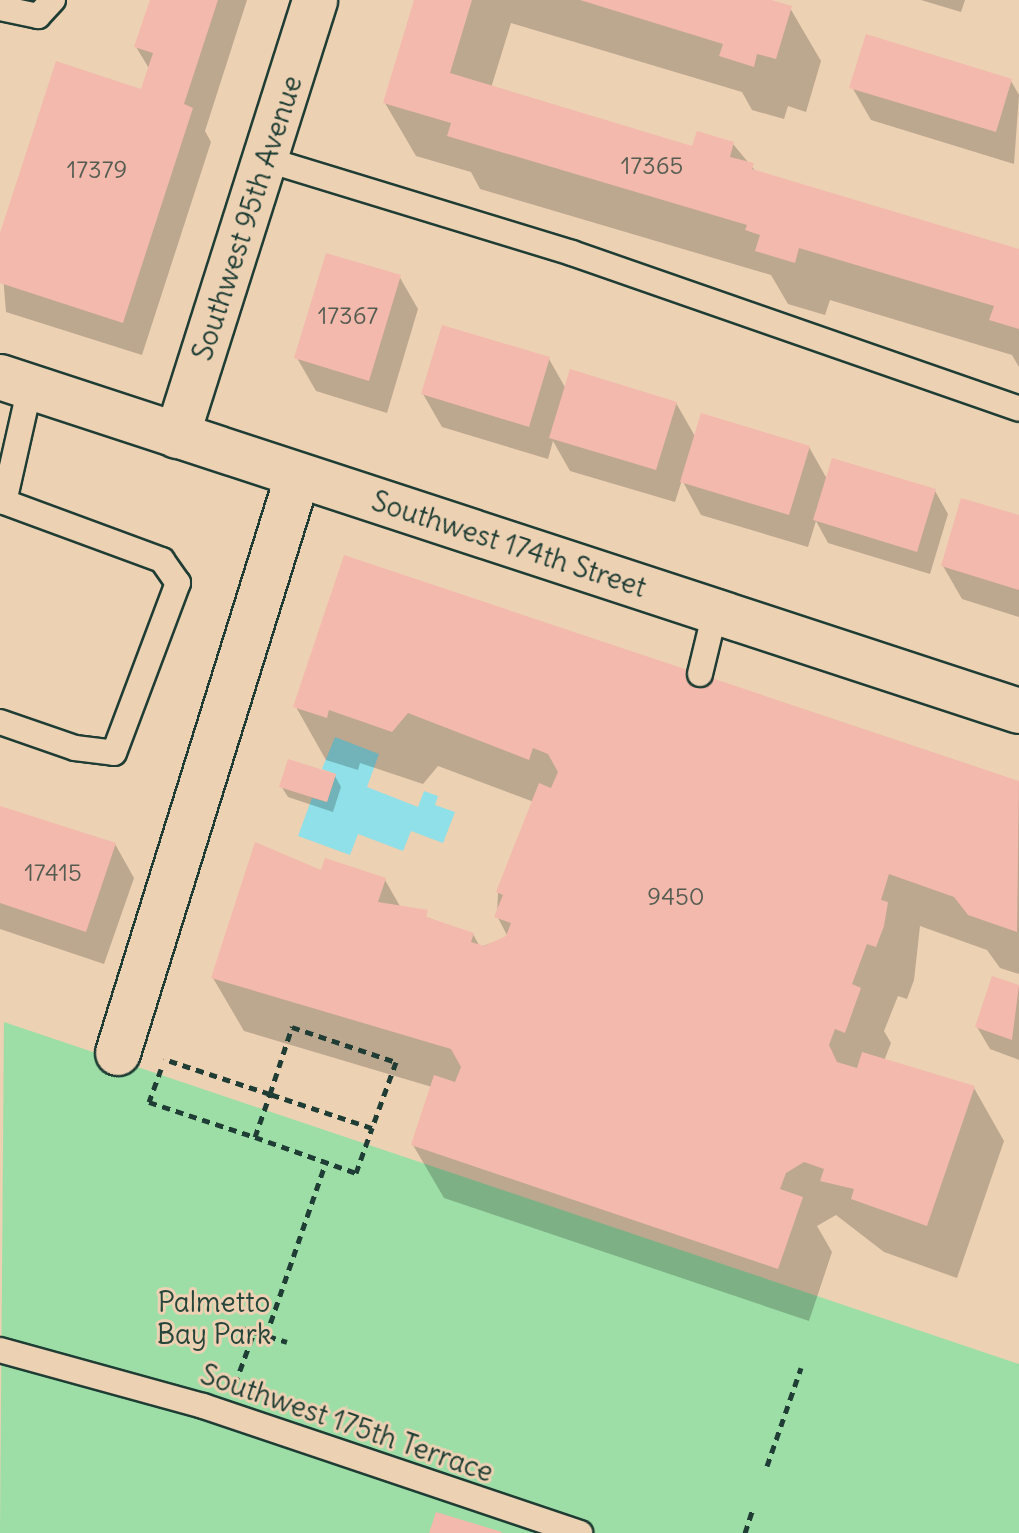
<!DOCTYPE html>
<html>
<head>
<meta charset="utf-8">
<style>
	body { margin:0 }
	#map { position:relative; width:1019px; height:1533px; overflow:hidden; background:#ecd1b3; font-family:Delius,sans-serif }
	div>[style] { position:absolute }
	.green>* { inset:0; background:#9ddea7 }
	.water>* { inset:0; background:#8fe0e8 }
	.shadow>* { inset:0; background:#0003 }
	.building>* { inset:0; background:#f3b9ac }
	.path>* { height:5px; margin-top:-2.5px; transform-origin:0; background:repeating-linear-gradient(90deg,#1f3d34 0 8px,transparent 0 14px) }
	.roads { filter:drop-shadow(2px 0 #1f3d34) drop-shadow(-2px 0 #1f3d34) drop-shadow(0 2px #1f3d34) drop-shadow(0 -2px #1f3d34) }
	.service>* { height:24px; margin:-12px; padding:0 12px; transform-origin:12px; border-radius:12px; background:#ecd1b3 }
	.minor>* { height:44px; margin:-22px; padding:0 22px; transform-origin:22px; border-radius:22px; background:#ecd1b3 }
	span { translate:-50% -50%; white-space:nowrap; text-align:center; line-height:1.15; -webkit-text-stroke:6px #ecd1b3; paint-order:stroke }
	.number-label { font-size:24px; color:#545c52 }
	.number-label span { -webkit-text-stroke-width:0 }
	.street-label { font-size:28px; color:#1f3d34 }
	.park-label { font-size:28px; color:#25453a }
</style>
</head>
<body>
<div id="map">
	<div class="green">
		<i style="clip-path:polygon(4px 1022px,1019px 1364px,1019px 1533px,0 1533px)"></i>
	</div>
	<div class="water">
		<i style="clip-path:polygon(335px 737px,379px 754px,367px 787px,418px 807px,424px 791px,438px 796px,435px 805px,455px 812px,443px 843px,411px 831px,403px 851px,358px 834px,350px 855px,298px 836px,312px 798px,327px 802px,336px 774px,322px 769px)"></i>
	</div>
	<div class="shadow">
		<i style="clip-path:polygon(152px 0,247px 0,205px 131px,211px 142px,142px 355px,6px 312px,0 239px,143px 92px,150px 70px,136px 47px)"></i>
		<i style="clip-path:polygon(416px 0,764px 0,790px 8px,821px 61px,806px 112px,788px 106px,784px 119px,752px 110px,742px 92px,511px 23px,491px 88px,694px 149px,733px 144px,757px 173px,1019px 251px,1019px 367px,1012px 355px,830px 300px,825px 315px,788px 304px,771px 275px,480px 189px,471px 172px,416px 156px,385px 103px)"></i>
		<i style="clip-path:polygon(921px 0,965px 0,961px 12px)"></i>
		<i style="clip-path:polygon(1011px 81px,1019px 95px,1014px 164px,871px 120px,852px 87px)"></i>
		<i style="clip-path:polygon(399px 276px,418px 309px,387px 413px,316px 391px,297px 358px)"></i>
		<i style="clip-path:polygon(549px 359px,566px 389px,676px 403px,696px 438px,809px 447px,827px 479px,935px 491px,948px 514px,930px 574px,828px 543px,816px 521px,808px 547px,701px 515px,682px 480px,675px 502px,570px 471px,553px 441px,548px 459px,442px 427px,423px 394px)"></i>
		<i style="clip-path:polygon(1019px 517px,1019px 617px,962px 599px,943px 566px)"></i>
		<i style="clip-path:polygon(346px 557px,1019px 783px,1019px 974px,1000px 968px,987px 950px,920px 926px,914px 980px,907px 999px,898px 996px,884px 1031px,891px 1043px,884px 1061px,974px 1088px,1004px 1141px,957px 1278px,884px 1252px,836px 1215px,817px 1226px,832px 1252px,809px 1321px,444px 1198px,413px 1145px,432px 1087px,244px 1031px,213px 978px,322px 872px,385px 880px,401px 908px,473px 934px,480px 947px,508px 937px,497px 916px,498px 892px,534px 802px,438px 766px,423px 784px,360px 763px,358px 770px,326px 760px,296px 707px)"></i>
		<i style="clip-path:polygon(335px 776px,341px 787px,333px 812px,288px 797px,281px 786px)"></i>
		<i style="clip-path:polygon(0 808px,115px 844px,134px 878px,104px 964px,0 929px)"></i>
		<i style="clip-path:polygon(994px 978px,1019px 987px,1019px 1060px,990px 1049px,977px 1027px)"></i>
	</div>
	<div class="building">
		<i style="clip-path:polygon(150px 0,218px 0,184px 104px,193px 108px,123px 323px,0 283px,0 233px,56px 61px,141px 89px,153px 53px,134px 47px)"></i>
		<i style="clip-path:polygon(414px 0,472px 0,450px 73px,692px 146px,697px 131px,734px 142px,730px 157px,754px 163px,752px 169px,1019px 249px,1019px 329px,989px 320px,994px 306px,799px 248px,795px 263px,755px 251px,760px 235px,745px 230px,747px 225px,447px 136px,451px 123px,383px 103px)"></i>
		<i style="clip-path:polygon(580px 0,771px 0,792px 6px,776px 59px,757px 54px,754px 67px,719px 56px,723px 44px)"></i>
		<i style="clip-path:polygon(866px 34px,1012px 79px,996px 132px,849px 88px)"></i>
		<i style="clip-path:polygon(326px 253px,401px 275px,369px 381px,294px 358px)"></i>
		<i style="clip-path:polygon(442px 325px,550px 357px,529px 427px,421px 394px)"></i>
		<i style="clip-path:polygon(570px 369px,677px 402px,656px 470px,549px 438px)"></i>
		<i style="clip-path:polygon(701px 413px,810px 446px,789px 515px,680px 482px)"></i>
		<i style="clip-path:polygon(832px 458px,936px 489px,917px 552px,813px 520px)"></i>
		<i style="clip-path:polygon(961px 498px,1019px 515px,1019px 590px,941px 566px)"></i>
		<i style="clip-path:polygon(344px 555px,1019px 781px,1017px 932px,968px 915px,954px 897px,889px 874px,881px 900px,888px 902px,884px 926px,876px 947px,867px 944px,852px 984px,861px 988px,845px 1033px,835px 1029px,829px 1045px,837px 1062px,857px 1068px,862px 1052px,975px 1086px,927px 1226px,851px 1199px,854px 1189px,820px 1181px,824px 1169px,804px 1162px,786px 1173px,780px 1189px,803px 1197px,778px 1269px,411px 1145px,434px 1075px,455px 1082px,461px 1067px,451px 1049px,211px 978px,255px 842px,321px 870px,325px 858px,386px 878px,378px 902px,428px 910px,426px 917px,474px 933px,471px 942px,484px 946px,506px 936px,511px 923px,494px 917px,503px 895px,496px 892px,539px 783px,551px 788px,558px 772px,548px 754px,533px 748px,529px 760px,408px 713px,392px 732px,329px 710px,327px 718px,293px 707px)"></i>
		<i style="clip-path:polygon(288px 759px,336px 774px,327px 802px,279px 787px)"></i>
		<i style="clip-path:polygon(0 806px,116px 843px,86px 932px,0 903px)"></i>
		<i style="clip-path:polygon(992px 976px,1019px 985px,1012px 1040px,975px 1027px)"></i>
		<i style="clip-path:polygon(436px 1512px,502px 1532px,501px 1533px,429px 1533px)"></i>
	</div>
	<div class="path">
		<i style="left:292px;top:1027px;width:110px;rotate:18.6deg"></i>
		<i style="left:396px;top:1062px;width:70px;rotate:110deg"></i>
		<i style="left:372px;top:1128px;width:108px;rotate:-161.6deg"></i>
		<i style="left:270px;top:1094px;width:71px;rotate:-71.8deg"></i>
		<i style="left:161px;top:1069px;width:35px;rotate:110deg"></i>
		<i style="left:149px;top:1102px;width:112px;rotate:18.3deg"></i>
		<i style="left:255px;top:1137px;width:46px;rotate:-70.8deg"></i>
		<i style="left:270px;top:1094px;width:112px;rotate:-161.7deg"></i>
		<i style="left:255px;top:1137px;width:107px;rotate:19.6deg"></i>
		<i style="left:356px;top:1173px;width:48px;rotate:-70.4deg"></i>
		<i style="left:241px;top:1328px;width:48px;rotate:16.9deg"></i>
		<i style="left:266px;top:1336px;width:184px;rotate:-71deg"></i>
		<i style="left:235px;top:1384px;width:55px;rotate:-69.9deg"></i>
		<i style="left:767px;top:1466px;width:104px;rotate:-70.9deg"></i>
		<i style="left:745px;top:1533px;width:25px;rotate:-72deg"></i>
	</div>
	<div class="roads">
		<div class="service">
			<i style="left:0;top:8px;width:39px;rotate:12deg"></i>
			<i style="left:38px;top:16px;width:22px;rotate:-47deg"></i>
			<i style="left:268px;top:160px;width:318px;rotate:17deg"></i>
			<i style="left:572px;top:253px;width:473px;rotate:19.2deg"></i>
			<i style="left:700px;top:674px;width:64px;rotate:-76.4deg"></i>
			<i style="left:0;top:722px;width:79px;rotate:19.1deg"></i>
			<i style="left:75px;top:748px;width:39px;rotate:7deg"></i>
			<i style="left:114px;top:753px;width:182px;rotate:-69.4deg"></i>
			<i style="left:178px;top:583px;width:28px;rotate:-125deg"></i>
			<i style="left:162px;top:560px;width:168px;rotate:-159.8deg"></i>
			<i style="left:4px;top:502px;width:118px;rotate:-77.3deg"></i>
			<i style="left:0;top:1350px;width:211px;rotate:15.4deg"></i>
			<i style="left:203px;top:1406px;width:398px;rotate:18.6deg"></i>
		</div>
		<div class="minor">
			<i style="left:0;top:377px;width:1072px;rotate:18.15deg"></i>
			<i style="left:177px;top:436px;width:457px;rotate:-72.4deg"></i>
			<i style="left:118px;top:1053px;width:605px;rotate:-72.7deg"></i>
		</div>
	</div>
	<div class="number-label">
		<span style="left:652px;top:166px">17365</span>
		<span style="left:97px;top:170px">17379</span>
		<span style="left:348px;top:316px">17367</span>
		<span style="left:53px;top:873px">17415</span>
		<span style="left:676px;top:897px">9450</span>
	</div>
	<div class="street-label">
		<span style="left:247px;top:218px;rotate:-72deg">Southwest 95th Avenue</span>
		<span style="left:509px;top:544px;rotate:18deg">Southwest 174th Street</span>
		<span style="left:347px;top:1423px;rotate:19deg">Southwest 175th Terrace</span>
	</div>
	<div class="park-label">
		<span style="left:214px;top:1318px">Palmetto<br>Bay Park</span>
	</div>
</div>
</body>
</html>
